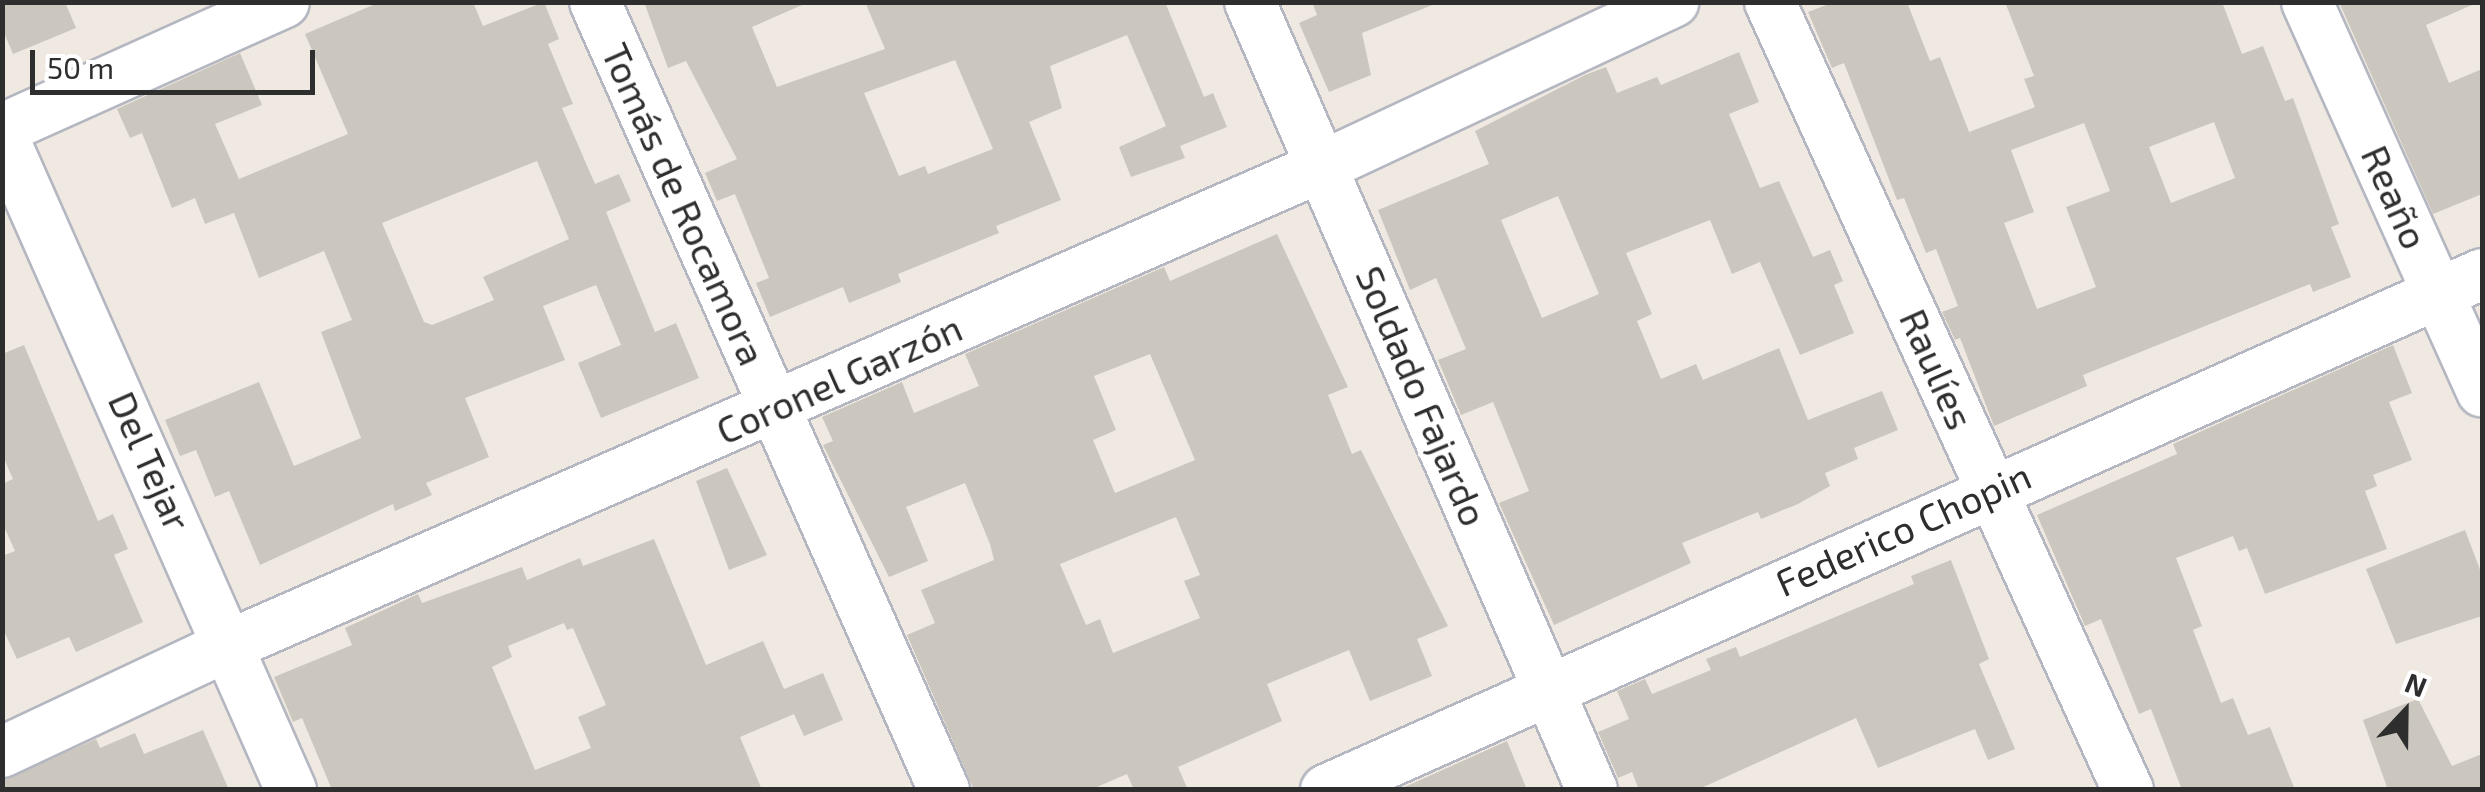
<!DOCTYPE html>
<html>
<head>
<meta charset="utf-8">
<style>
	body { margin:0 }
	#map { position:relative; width:2485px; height:792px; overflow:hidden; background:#efe9e1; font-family:"Exo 2",sans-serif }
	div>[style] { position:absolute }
	.building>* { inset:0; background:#cbc7bf }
	.roads { filter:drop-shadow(2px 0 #b4b7c1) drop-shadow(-2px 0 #b4b7c1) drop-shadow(0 2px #b4b7c1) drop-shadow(0 -2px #b4b7c1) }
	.minor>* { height:50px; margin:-25px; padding:0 25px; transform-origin:25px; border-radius:25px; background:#fff }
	span { translate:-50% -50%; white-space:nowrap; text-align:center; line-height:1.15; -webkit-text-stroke:9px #fff; paint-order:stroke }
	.street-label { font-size:38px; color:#2e2e2e }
	.frame { position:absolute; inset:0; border:5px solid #2e2e2e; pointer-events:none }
	.north { position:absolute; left:2355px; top:662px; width:100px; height:100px; -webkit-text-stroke:8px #fff; paint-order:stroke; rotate:22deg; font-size:28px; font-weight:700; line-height:40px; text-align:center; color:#2e2e2e }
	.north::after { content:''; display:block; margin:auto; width:35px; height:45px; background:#2e2e2e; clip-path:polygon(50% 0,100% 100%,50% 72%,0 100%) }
	.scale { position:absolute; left:30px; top:50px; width:285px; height:45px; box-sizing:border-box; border:5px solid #2e2e2e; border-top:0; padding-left:12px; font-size:30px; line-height:35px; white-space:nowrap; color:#2e2e2e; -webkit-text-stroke:8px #fff; paint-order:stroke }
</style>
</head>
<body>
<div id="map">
	<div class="building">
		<i style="clip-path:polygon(2px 2px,65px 2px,76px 28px,13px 54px,2px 28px)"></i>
		<i style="clip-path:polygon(evenodd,380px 2px,473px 2px,483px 26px,544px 2px,559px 39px,548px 44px,573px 104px,562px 108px,595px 184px,619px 174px,631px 201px,606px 212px,655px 332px,676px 323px,699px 378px,601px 418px,578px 363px,621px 345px,596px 285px,543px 306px,565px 360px,465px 398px,489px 457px,426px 483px,432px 495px,395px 511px,393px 504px,260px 565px,229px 491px,215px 497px,196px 450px,180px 456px,165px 420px,259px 382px,294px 466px,361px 438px,321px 332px,352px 320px,324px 251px,259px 278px,234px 213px,205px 224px,195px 198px,172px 208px,142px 133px,130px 138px,117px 109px,240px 53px,262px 105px,215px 124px,239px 179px,348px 134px,305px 34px,380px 2px,537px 161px,569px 239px,483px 277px,494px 300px,432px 325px,424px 322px,382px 223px,537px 161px)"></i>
		<i style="clip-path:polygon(evenodd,644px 2px,809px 2px,752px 27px,777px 87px,885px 49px,865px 2px,1165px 2px,1204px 97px,1213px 93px,1227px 127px,1180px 146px,1185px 158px,1131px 177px,1119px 147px,1166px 126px,1127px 35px,1050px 66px,1062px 108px,1029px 122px,1061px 200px,996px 226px,999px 233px,898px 274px,901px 282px,849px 303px,843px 287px,770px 317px,756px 283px,769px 278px,735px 194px,717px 201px,705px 173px,737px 159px,686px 61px,668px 68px,644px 2px,955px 60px,993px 149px,928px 174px,925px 166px,899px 176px,864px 93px,955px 60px)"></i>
		<i style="clip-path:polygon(1312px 2px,1434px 2px,1435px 4px,1362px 33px,1371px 75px,1329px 92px,1299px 23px,1317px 15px)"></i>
		<i style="clip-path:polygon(evenodd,1834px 2px,1907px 2px,1930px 61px,1940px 57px,1969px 132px,2035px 107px,2024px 79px,2034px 76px,2005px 2px,2222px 2px,2242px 54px,2263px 46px,2285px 101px,2293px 98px,2339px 224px,2331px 227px,2351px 277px,2313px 292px,2310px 284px,2083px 375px,2087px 386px,1994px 426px,1960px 338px,1955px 340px,1942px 312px,1958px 306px,1936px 249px,1926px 253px,1904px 198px,1897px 200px,1844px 63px,1832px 68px,1808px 12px,1834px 2px,2214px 122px,2235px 178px,2171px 203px,2149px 147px,2214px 122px,1834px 2px,2084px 123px,2110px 191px,2066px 207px,2096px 287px,2037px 309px,2004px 223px,2034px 212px,2011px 150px,2084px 123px)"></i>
		<i style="clip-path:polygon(2339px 2px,2479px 2px,2426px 25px,2449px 83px,2482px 69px,2482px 194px,2433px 214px)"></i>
		<i style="clip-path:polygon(evenodd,1739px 52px,1759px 102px,1729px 114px,1760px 188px,1779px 181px,1813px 257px,1830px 250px,1843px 281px,1834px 285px,1854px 333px,1800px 355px,1760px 262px,1732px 274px,1710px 220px,1626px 253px,1652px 314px,1637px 321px,1661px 379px,1696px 364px,1703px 380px,1779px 348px,1808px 420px,1882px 391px,1898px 430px,1854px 448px,1858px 459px,1825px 473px,1830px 486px,1798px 504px,1761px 519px,1758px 512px,1682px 543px,1691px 563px,1554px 625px,1499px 503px,1529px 491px,1493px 402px,1461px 415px,1438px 360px,1466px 349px,1436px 278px,1410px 290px,1378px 210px,1489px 164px,1475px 131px,1585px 75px,1606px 67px,1617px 93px,1657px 77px,1661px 85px,1739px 52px,1558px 196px,1599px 294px,1542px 318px,1501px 220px,1558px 196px)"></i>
		<i style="clip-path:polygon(evenodd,1277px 234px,1348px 387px,1328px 395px,1352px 454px,1361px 450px,1448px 626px,1417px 639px,1432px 676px,1370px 701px,1349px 650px,1267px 684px,1282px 721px,1178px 767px,1188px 790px,1134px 790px,1127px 774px,1090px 790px,974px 790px,907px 635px,935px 623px,921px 590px,994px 560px,990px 544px,965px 483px,906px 507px,928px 561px,889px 577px,823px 445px,833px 441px,822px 417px,902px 382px,914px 413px,979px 386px,965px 354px,1164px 267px,1170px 281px,1277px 234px,1150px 354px,1195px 460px,1115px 493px,1093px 440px,1116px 430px,1094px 376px,1150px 354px,1277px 234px,1176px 517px,1200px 575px,1184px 581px,1200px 618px,1113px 653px,1100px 619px,1086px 625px,1060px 564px,1176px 517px)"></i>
		<i style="clip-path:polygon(24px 345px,98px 521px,113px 514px,128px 549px,114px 555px,143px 622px,76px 652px,69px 637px,17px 659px,2px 627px,2px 556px,15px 551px,2px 522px,2px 484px,13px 479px,2px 454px,2px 354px)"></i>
		<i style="clip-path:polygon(2393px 345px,2412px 393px,2389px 402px,2412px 460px,2373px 475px,2377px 486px,2365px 491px,2387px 549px,2265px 594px,2247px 548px,2239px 551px,2233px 536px,2176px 558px,2202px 626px,2193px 630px,2221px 703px,2233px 698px,2248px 735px,2270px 727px,2295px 790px,2182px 790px,2151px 709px,2139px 714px,2101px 619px,2085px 626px,2037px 515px,2177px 454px,2173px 444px)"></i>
		<i style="clip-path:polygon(727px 468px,767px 555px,729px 570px,696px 481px)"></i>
		<i style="clip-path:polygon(2465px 530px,2482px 575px,2482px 616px,2396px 644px,2366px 569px)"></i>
		<i style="clip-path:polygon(evenodd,654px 539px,706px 665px,763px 641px,784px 689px,823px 673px,843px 720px,804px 736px,794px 714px,740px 737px,762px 790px,332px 790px,302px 718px,293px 722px,274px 677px,352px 645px,345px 628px,418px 594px,422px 603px,522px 567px,527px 580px,580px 558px,583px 566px,654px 539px,564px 623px,567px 630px,573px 628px,606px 705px,578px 717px,591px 748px,535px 770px,492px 667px,512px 657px,508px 646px,564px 623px)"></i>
		<i style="clip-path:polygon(1951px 560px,1989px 659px,1979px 664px,2015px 749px,1988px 760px,1975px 729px,1878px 768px,1856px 718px,1697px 790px,1639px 790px,1632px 772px,1618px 778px,1598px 732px,1629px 719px,1617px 691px,1645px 679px,1652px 694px,1711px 670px,1706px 659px,1736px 647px,1740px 657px,1914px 584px,1911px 576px)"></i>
		<i style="clip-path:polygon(2418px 699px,2452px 766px,2482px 754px,2482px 790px,2388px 790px,2363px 720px)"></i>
		<i style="clip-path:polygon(203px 730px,229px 790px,2px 790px,2px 780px,96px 739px,100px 748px,135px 733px,144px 754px)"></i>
		<i style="clip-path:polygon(1507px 741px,1527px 790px,1398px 790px)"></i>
	</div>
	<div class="roads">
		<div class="minor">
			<i style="left:595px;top:2px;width:862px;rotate:66.11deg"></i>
			<i style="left:1250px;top:2px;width:859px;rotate:66.54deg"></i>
			<i style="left:1770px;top:2px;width:866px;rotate:65.57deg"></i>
			<i style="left:2307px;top:2px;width:427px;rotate:65.8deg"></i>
			<i style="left:2px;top:129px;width:309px;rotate:-24.2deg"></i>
			<i style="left:2px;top:135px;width:716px;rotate:66.19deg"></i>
			<i style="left:2px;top:752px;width:254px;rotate:-25.2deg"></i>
			<i style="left:232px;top:644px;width:1191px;rotate:-23.66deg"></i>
			<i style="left:1323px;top:166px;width:387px;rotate:-25.1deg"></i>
			<i style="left:1326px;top:790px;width:1266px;rotate:-24.05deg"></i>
		</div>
	</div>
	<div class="street-label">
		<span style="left:2395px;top:197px;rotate:66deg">Reaño</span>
		<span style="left:684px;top:204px;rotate:66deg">Tomás de Rocamora</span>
		<span style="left:1937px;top:369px;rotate:66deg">Raulíes</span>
		<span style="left:839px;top:379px;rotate:-24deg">Coronel Garzón</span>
		<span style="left:1422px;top:396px;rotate:67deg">Soldado Fajardo</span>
		<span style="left:150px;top:461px;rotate:66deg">Del Tejar</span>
		<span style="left:1903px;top:529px;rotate:-24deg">Federico Chopin</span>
	</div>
	<div class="frame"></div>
	<div class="north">N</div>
	<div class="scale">50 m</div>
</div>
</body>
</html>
